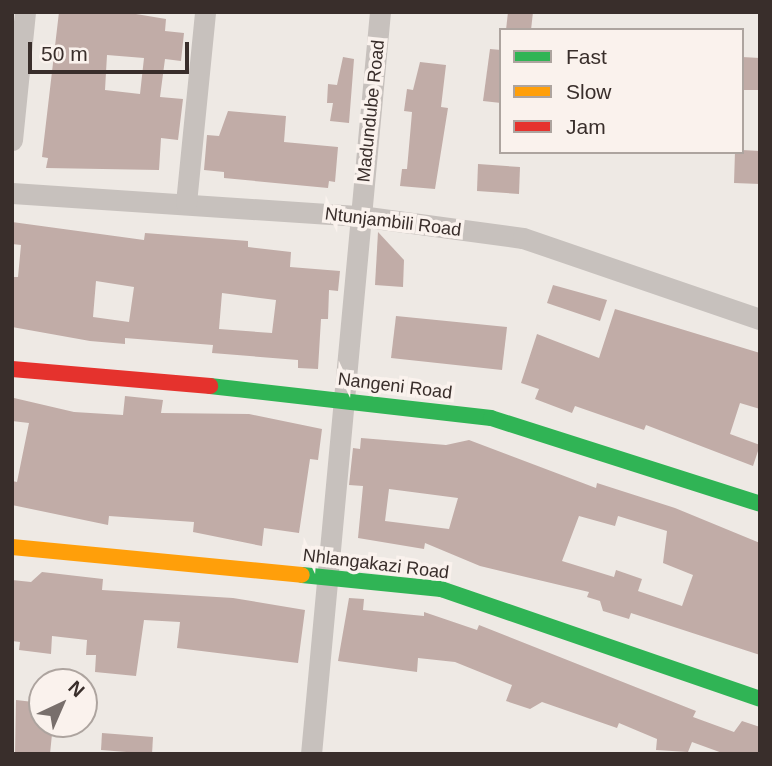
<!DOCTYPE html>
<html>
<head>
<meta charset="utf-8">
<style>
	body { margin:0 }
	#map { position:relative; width:772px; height:766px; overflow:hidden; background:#eee9e4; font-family:Arial,sans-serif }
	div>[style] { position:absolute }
	.building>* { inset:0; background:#c1aca7 }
	.street>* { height:21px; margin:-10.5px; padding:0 10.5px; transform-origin:10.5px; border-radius:10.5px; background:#c7c1bd }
	.fast>* { height:16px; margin:-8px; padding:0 8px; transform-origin:8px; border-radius:8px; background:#30b455 }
	.slow>* { height:16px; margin:-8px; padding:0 8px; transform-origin:8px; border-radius:8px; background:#ff9f0a }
	.jam>* { height:16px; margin:-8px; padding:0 8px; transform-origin:8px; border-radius:8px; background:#e5322d }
	span { translate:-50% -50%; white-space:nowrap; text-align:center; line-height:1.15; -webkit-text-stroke:7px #faf2ed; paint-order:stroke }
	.street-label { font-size:18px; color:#392e2b }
	.frame { position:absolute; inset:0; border:14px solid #392e2b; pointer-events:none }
	.legend { position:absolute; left:499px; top:28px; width:245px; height:126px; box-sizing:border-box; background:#faf2ed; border:2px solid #ada49f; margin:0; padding:9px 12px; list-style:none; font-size:21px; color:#392e2b }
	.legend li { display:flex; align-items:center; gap:14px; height:35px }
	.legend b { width:35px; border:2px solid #ada49f }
	.north { position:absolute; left:28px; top:668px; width:70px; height:70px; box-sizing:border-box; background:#faf2ed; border:2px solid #ada49f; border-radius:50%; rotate:44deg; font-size:19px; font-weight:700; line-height:28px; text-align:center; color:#392e2b }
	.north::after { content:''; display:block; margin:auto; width:24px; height:32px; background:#786f6c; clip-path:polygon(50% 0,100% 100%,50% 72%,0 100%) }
	.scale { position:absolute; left:28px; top:42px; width:161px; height:32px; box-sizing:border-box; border:4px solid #392e2b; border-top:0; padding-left:9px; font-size:21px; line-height:24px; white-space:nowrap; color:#392e2b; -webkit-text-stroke:5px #faf2ed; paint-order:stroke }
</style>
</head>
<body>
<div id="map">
	<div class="building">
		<i style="clip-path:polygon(evenodd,59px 12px,124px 12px,166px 19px,165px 31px,184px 33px,181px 61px,165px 59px,160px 97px,183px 99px,178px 140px,161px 138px,159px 170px,46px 168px,48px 158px,42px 157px,59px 12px,107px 55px,144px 58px,140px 94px,105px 90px,107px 55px)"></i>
		<i style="clip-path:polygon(508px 12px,533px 12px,531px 30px,506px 30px)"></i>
		<i style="clip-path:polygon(490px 49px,501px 50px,501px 103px,483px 101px)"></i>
		<i style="clip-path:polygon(343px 57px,354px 59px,349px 123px,330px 121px,333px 103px,327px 103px,328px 84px,337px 85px)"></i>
		<i style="clip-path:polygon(742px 57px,760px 58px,760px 90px,742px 90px)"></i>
		<i style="clip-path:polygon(420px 62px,446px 65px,441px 107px,448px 108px,435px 189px,400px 186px,402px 169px,407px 169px,411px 124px,412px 112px,404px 111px,407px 89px,413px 90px)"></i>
		<i style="clip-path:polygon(228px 111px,286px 116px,284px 142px,338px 147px,335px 182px,329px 181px,328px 188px,224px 178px,224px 172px,204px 170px,207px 135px,219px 136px)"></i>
		<i style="clip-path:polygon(742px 150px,760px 151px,760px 184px,734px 183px,735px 152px)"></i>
		<i style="clip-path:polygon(478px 164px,520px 167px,519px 194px,477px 191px)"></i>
		<i style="clip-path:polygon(evenodd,12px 222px,144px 240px,145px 233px,248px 241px,248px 247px,291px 252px,290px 267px,340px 271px,338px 291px,329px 290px,328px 319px,321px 319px,318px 369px,298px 368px,298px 360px,212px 353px,213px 345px,125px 338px,125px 344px,90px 341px,12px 327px,12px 277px,18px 277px,21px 245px,12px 244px,12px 222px,96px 281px,134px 287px,129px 322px,93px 317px,96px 281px,12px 222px,222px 293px,276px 300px,272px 333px,219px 329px,222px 293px)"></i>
		<i style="clip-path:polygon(378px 232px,404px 260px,403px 287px,375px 285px)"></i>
		<i style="clip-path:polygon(553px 285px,607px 300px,600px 321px,547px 303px)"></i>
		<i style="clip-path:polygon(615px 309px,760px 353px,760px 409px,740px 403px,730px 434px,760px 445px,753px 466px,646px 425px,644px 430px,575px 406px,572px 413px,535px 399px,539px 389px,521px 383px,537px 334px,599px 358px)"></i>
		<i style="clip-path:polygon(396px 316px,507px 327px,502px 370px,391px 358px)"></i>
		<i style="clip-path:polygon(125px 396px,163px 400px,161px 413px,249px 414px,322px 429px,318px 460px,310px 459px,299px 533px,264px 528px,262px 546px,193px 532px,194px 522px,109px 516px,108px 525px,12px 505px,12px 481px,17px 482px,29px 423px,12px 421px,14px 398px,74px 412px,123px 415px)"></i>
		<i style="clip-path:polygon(evenodd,361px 438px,446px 445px,469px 440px,596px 488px,597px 483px,675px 508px,760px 543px,760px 655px,631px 613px,629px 619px,603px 611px,600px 601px,587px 597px,589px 592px,480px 566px,425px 543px,424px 549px,358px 538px,363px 486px,349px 485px,353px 448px,360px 449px,361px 438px,389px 489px,458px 498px,449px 529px,385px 521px,389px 489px,361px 438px,579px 516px,615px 526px,618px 516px,667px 531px,663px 563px,693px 575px,682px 606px,638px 591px,642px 579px,616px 570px,614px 577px,562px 561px,579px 516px)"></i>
		<i style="clip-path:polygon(42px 572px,103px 579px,102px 590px,233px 598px,305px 610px,298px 663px,177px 648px,180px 622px,144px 620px,136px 676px,95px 672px,96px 655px,86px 655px,87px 640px,52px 636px,51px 654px,19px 650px,20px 642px,12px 641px,12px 580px,31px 582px)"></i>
		<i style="clip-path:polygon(349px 598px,364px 599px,363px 610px,424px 616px,424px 612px,477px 630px,479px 625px,696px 711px,693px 717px,734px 732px,742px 721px,760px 727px,760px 754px,725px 754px,692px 742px,688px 752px,656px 750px,657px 739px,619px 723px,617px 728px,542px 702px,530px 709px,506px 701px,512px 685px,455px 662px,418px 658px,417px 672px,338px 661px)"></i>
		<i style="clip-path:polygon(16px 700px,42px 703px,42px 724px,53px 724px,50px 754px,15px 754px)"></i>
		<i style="clip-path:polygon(102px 733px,153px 737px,152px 754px,101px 750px)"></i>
	</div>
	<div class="street">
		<i style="left:12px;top:140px;width:129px;rotate:-84.2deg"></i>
		<i style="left:12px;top:193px;width:349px;rotate:3.8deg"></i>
		<i style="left:360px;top:216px;width:164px;rotate:7.7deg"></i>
		<i style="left:523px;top:238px;width:250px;rotate:18.9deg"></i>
		<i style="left:186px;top:203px;width:192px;rotate:-84.3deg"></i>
		<i style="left:311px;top:754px;width:745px;rotate:-84.69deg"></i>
	</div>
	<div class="fast">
		<i style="left:210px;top:386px;width:283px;rotate:6.5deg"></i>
		<i style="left:491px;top:418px;width:282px;rotate:17.7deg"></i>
		<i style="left:302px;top:575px;width:140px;rotate:5.8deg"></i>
		<i style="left:441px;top:589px;width:337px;rotate:19deg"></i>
	</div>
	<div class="slow">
		<i style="left:12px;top:547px;width:291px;rotate:5.5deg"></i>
	</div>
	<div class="jam">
		<i style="left:12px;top:369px;width:199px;rotate:4.9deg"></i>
	</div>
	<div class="street-label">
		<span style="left:371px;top:111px;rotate:-84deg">Madundube Road</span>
		<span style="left:393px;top:222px;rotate:7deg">Ntunjambili Road</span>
		<span style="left:395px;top:386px;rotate:7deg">Nangeni Road</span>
		<span style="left:376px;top:564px;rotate:7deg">Nhlangakazi Road</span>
	</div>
	<div class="frame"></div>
	<ul class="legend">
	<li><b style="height:9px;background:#30b455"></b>Fast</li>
	<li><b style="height:9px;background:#ff9f0a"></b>Slow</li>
	<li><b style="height:9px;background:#e5322d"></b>Jam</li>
	</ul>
	<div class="north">N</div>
	<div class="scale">50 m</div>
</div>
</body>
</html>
